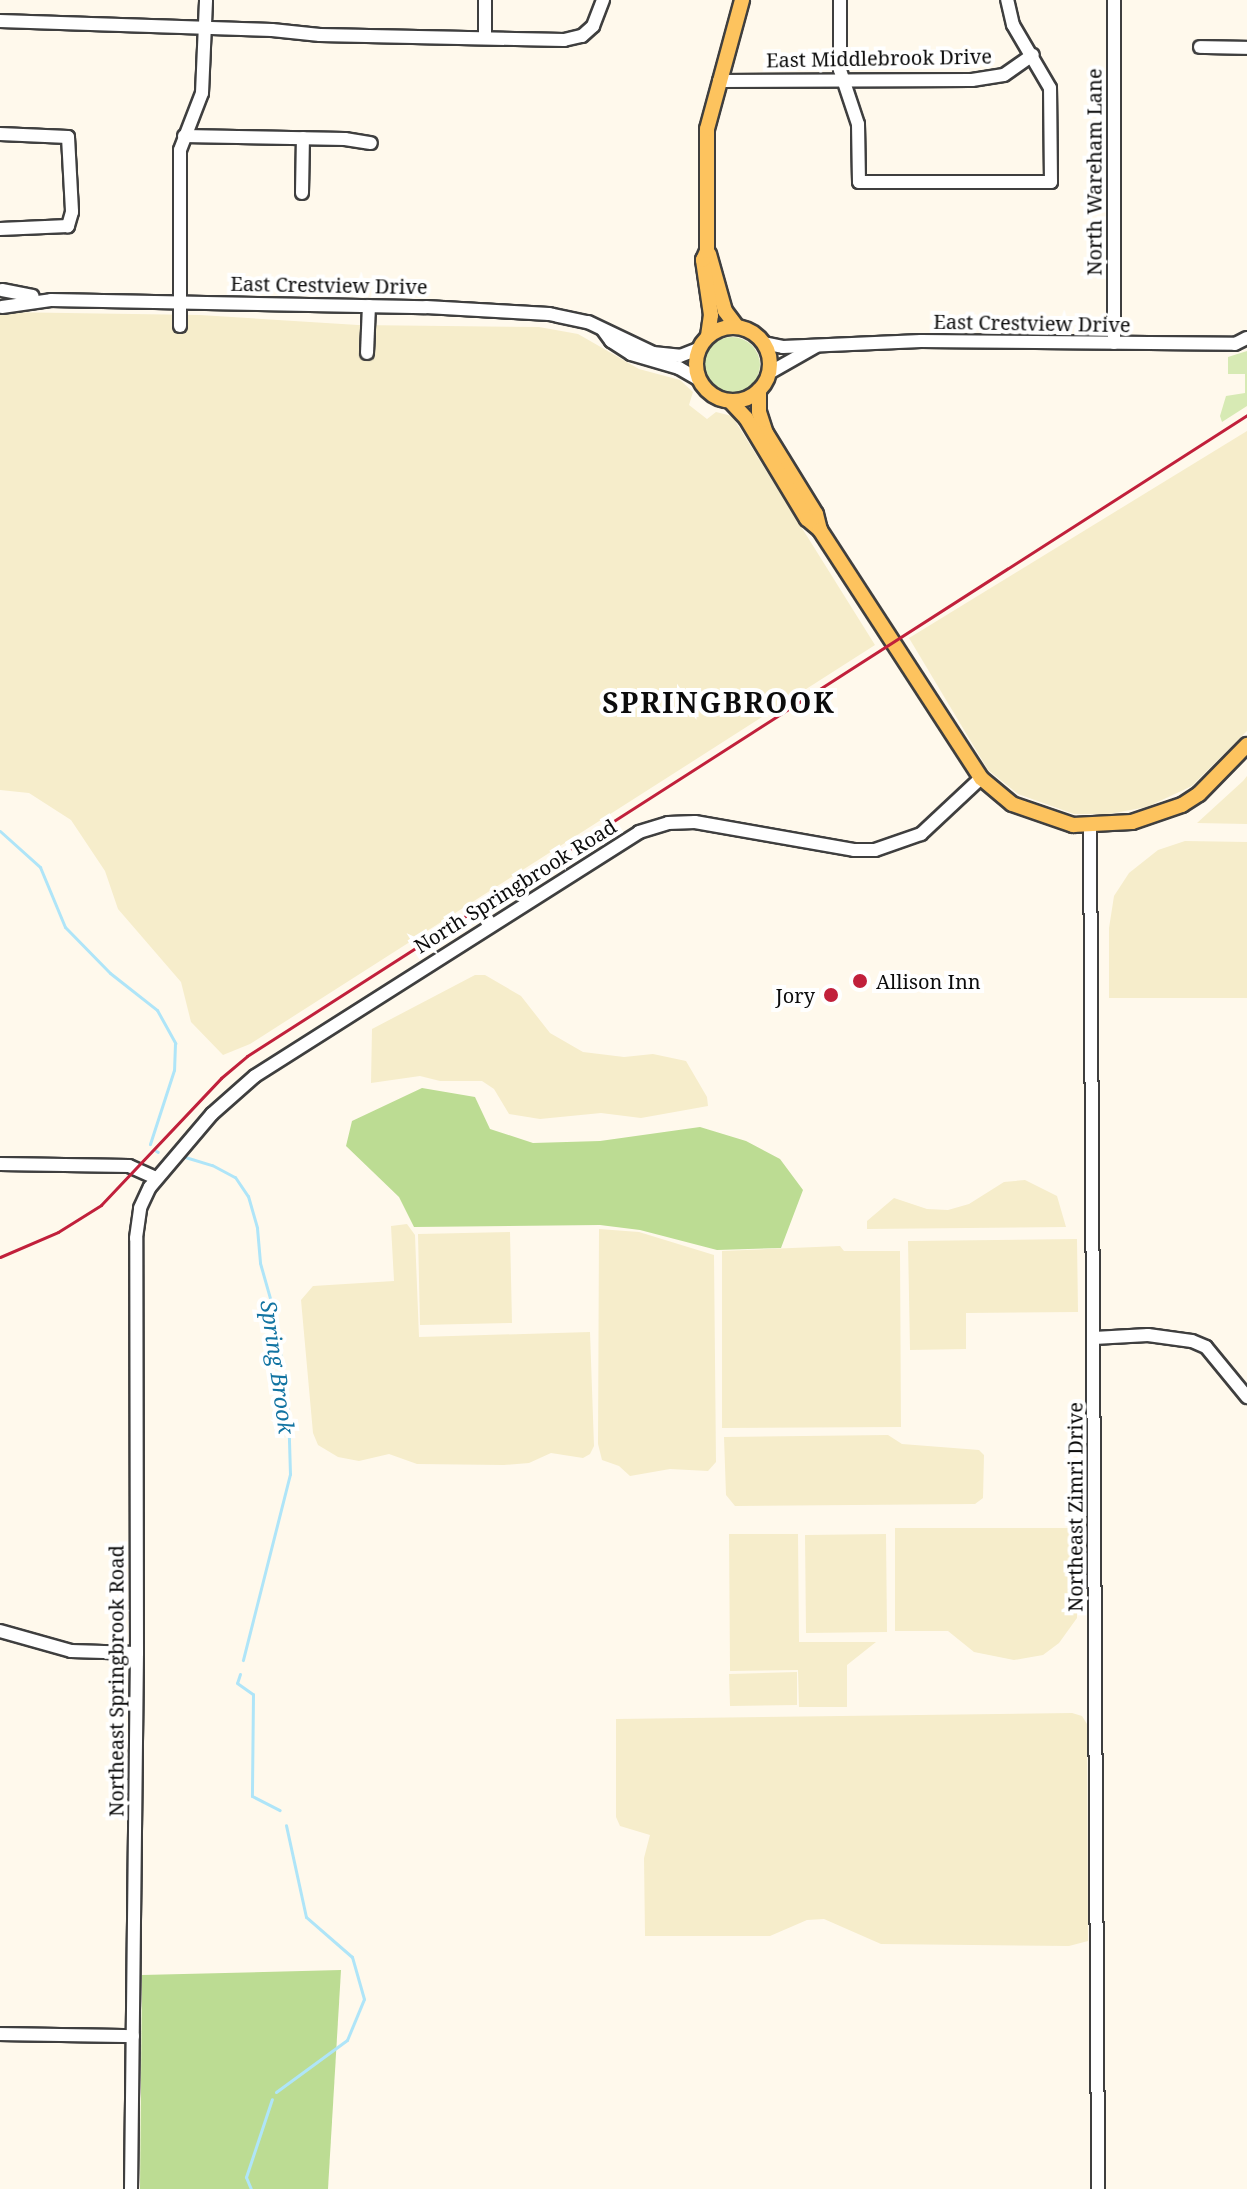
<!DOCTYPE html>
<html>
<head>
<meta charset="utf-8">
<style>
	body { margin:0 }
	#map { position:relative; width:1247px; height:2189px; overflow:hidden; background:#fff9ec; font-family:"Noto Serif",serif }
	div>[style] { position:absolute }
	.farmland>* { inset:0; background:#f6edcb }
	.green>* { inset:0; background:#d7eab4 }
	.round { border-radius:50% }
	.forest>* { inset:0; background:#bcdc93 }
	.stream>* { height:3px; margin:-1.5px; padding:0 1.5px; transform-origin:1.5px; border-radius:1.5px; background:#afe5f8 }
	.roads { filter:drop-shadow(2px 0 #3f3f3f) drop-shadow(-2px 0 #3f3f3f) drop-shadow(0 2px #3f3f3f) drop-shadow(0 -2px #3f3f3f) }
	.minor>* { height:12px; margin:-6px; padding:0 6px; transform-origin:6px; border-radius:6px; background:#fff }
	.major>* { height:14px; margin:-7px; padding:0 7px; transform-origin:7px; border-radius:7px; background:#fdc35e }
	.major>.ring { margin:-7px; padding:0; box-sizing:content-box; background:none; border:14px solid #fdc35e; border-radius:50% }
	.rail>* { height:3px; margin:-1.5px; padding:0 1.5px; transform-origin:1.5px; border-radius:1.5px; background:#c1203b }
	.dots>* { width:22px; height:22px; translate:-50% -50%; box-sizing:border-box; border:4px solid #fff; border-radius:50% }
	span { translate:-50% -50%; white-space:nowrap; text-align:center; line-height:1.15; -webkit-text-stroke:8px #fff; paint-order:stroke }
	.street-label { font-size:20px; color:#0c0c0c }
	.poi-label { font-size:20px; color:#0c0c0c }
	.left { translate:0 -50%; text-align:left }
	.right { translate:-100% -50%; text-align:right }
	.water-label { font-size:22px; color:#1274a2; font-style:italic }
	.district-label { font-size:28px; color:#0c0c0c; font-weight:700; letter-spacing:2px }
</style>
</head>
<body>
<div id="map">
	<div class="farmland">
		<i style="clip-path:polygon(0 312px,200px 315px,358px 325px,539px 327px,578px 334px,639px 369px,680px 380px,693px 392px,689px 405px,707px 419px,716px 412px,732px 416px,875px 645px,250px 1044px,223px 1055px,191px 1022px,181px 982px,118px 909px,105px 871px,71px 820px,29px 793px,0 790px)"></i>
		<i style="clip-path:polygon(1247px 431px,1247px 731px,1192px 786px,1147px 807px,1109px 814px,1074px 814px,1018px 794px,988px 770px,909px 638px)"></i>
		<i style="clip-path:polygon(1247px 776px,1247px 824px,1197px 823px,1243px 781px)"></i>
		<i style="clip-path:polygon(1185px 841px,1247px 842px,1247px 998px,1109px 998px,1109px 928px,1114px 896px,1129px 873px,1158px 850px)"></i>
		<i style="clip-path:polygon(475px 975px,485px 975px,521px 996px,550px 1033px,583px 1052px,624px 1057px,653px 1054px,686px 1061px,707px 1097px,708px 1106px,641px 1118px,601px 1113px,540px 1119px,509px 1114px,494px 1089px,482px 1081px,440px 1081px,420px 1076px,371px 1083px,372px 1029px)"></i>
		<i style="clip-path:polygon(1025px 1180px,1057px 1196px,1066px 1227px,867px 1229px,867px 1221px,894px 1198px,927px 1209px,948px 1210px,969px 1204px,1004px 1182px)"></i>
		<i style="clip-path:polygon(407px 1224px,415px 1235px,419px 1337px,590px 1332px,594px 1446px,590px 1454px,583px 1458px,551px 1453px,529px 1463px,504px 1465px,417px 1464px,389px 1454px,359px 1461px,338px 1457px,318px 1445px,313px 1433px,301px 1300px,313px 1286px,394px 1281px,391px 1226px)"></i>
		<i style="clip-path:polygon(599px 1229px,639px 1232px,714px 1255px,716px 1462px,708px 1471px,670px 1469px,630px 1476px,619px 1466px,602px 1460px,598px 1444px)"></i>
		<i style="clip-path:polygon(510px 1232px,512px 1323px,420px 1325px,418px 1234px)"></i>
		<i style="clip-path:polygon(1077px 1239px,1078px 1312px,966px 1313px,966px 1349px,910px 1350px,908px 1241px)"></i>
		<i style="clip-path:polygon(840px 1246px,844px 1251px,900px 1251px,901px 1427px,722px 1428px,722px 1251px)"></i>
		<i style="clip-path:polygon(888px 1435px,902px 1444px,979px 1450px,984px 1455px,983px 1498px,975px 1504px,735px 1506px,726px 1495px,724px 1437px)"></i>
		<i style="clip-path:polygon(895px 1528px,1077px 1528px,1077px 1618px,1059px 1643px,1043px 1655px,1014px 1660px,974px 1652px,948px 1631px,895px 1631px)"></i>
		<i style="clip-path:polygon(729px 1534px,798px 1534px,799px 1642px,876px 1642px,847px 1665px,847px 1707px,799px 1707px,798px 1670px,730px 1671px)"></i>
		<i style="clip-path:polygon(886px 1534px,887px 1632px,806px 1633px,805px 1535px)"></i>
		<i style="clip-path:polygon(797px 1672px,797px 1705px,730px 1706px,729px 1674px)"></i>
		<i style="clip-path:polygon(1072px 1713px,1082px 1716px,1087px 1724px,1088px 1941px,1069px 1946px,881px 1944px,824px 1919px,807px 1920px,770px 1936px,645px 1936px,644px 1858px,650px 1835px,620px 1826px,616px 1817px,616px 1719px)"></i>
	</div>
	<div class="green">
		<i class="round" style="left:704px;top:337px;width:56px;height:56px"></i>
		<i style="clip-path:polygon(1247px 351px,1247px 406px,1222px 422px,1220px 416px,1226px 396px,1245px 393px,1245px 374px,1228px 374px,1228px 357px)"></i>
	</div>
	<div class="forest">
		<i style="clip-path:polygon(422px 1088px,475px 1097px,490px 1129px,533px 1143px,600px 1141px,700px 1127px,746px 1141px,780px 1159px,803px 1190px,781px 1248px,717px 1250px,640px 1230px,600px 1225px,414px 1227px,399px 1197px,346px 1146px,352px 1121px)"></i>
		<i style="clip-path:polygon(341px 1970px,328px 2189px,140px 2189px,142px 1975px)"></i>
	</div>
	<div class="stream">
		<i style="left:0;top:831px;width:54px;rotate:42deg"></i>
		<i style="left:40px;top:867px;width:65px;rotate:67.4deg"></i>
		<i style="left:65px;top:927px;width:64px;rotate:45.6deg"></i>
		<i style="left:110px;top:973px;width:60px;rotate:38.2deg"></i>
		<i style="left:157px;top:1010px;width:38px;rotate:61deg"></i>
		<i style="left:175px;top:1043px;width:27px;rotate:92deg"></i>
		<i style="left:174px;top:1070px;width:78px;rotate:108deg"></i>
		<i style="left:156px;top:1151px;width:2px;rotate:27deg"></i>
		<i style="left:185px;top:1157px;width:28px;rotate:17deg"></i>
		<i style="left:212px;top:1165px;width:26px;rotate:28deg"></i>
		<i style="left:235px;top:1177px;width:23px;rotate:56deg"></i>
		<i style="left:248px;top:1196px;width:33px;rotate:74deg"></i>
		<i style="left:257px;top:1228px;width:35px;rotate:85deg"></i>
		<i style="left:260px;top:1263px;width:51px;rotate:74.1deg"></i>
		<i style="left:274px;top:1312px;width:96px;rotate:81.6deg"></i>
		<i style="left:288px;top:1407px;width:67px;rotate:88.3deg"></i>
		<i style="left:290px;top:1474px;width:192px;rotate:104.2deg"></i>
		<i style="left:240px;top:1674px;width:9px;rotate:108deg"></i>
		<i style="left:237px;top:1683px;width:19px;rotate:35deg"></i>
		<i style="left:253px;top:1694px;width:102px;rotate:90.6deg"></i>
		<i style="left:252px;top:1796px;width:31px;rotate:27deg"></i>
		<i style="left:276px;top:2092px;width:88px;rotate:-36.2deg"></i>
		<i style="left:347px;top:2040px;width:44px;rotate:-67.5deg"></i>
		<i style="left:364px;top:1999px;width:44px;rotate:-105.9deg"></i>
		<i style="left:352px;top:1957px;width:61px;rotate:-139deg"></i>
		<i style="left:306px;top:1917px;width:94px;rotate:-102.3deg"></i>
		<i style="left:251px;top:2189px;width:13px;rotate:-113deg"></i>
		<i style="left:246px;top:2177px;width:82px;rotate:-71.6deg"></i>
	</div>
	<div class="roads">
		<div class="minor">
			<i style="left:840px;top:0;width:70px;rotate:90deg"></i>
			<i style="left:840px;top:70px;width:57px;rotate:71.6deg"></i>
			<i style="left:858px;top:124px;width:58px;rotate:89deg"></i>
			<i style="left:859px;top:182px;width:192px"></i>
			<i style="left:1051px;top:182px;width:94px;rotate:-90.6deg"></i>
			<i style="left:1050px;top:88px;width:73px;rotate:-120.4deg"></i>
			<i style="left:1013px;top:25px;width:26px;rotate:-103deg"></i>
			<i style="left:0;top:21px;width:272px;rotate:1.9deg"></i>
			<i style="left:272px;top:30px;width:48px;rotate:5.9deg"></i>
			<i style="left:320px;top:35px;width:244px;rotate:1.2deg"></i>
			<i style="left:564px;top:40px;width:18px;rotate:-13deg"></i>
			<i style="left:582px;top:36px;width:15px;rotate:-42deg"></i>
			<i style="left:593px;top:26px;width:28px;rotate:-69deg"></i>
			<i style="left:485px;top:38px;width:38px;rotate:-90deg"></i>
			<i style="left:1200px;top:47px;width:47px;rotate:1.2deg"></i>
			<i style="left:719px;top:81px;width:253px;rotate:-0.2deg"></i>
			<i style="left:972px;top:80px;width:32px;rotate:-9deg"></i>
			<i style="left:1004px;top:75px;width:35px;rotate:-35deg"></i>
			<i style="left:0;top:134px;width:68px;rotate:2.5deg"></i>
			<i style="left:68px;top:137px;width:75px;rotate:86.9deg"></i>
			<i style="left:72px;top:212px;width:15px;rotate:106deg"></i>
			<i style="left:68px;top:226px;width:68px;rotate:177.5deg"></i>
			<i style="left:184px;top:136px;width:161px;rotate:1.1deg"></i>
			<i style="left:345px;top:139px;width:26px;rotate:9deg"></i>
			<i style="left:302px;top:193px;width:55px;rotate:-89deg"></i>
			<i style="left:2px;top:290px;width:31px;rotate:11deg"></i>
			<i style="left:2px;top:307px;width:49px;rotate:-8.1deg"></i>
			<i style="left:51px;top:300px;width:375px;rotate:1.1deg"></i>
			<i style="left:426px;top:307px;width:123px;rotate:3.3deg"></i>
			<i style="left:549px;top:314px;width:40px;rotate:12deg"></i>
			<i style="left:588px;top:322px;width:72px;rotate:25.5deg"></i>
			<i style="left:653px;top:353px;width:27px;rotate:6deg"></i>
			<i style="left:680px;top:356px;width:19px;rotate:-21deg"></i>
			<i style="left:180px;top:326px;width:176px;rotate:-90deg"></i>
			<i style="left:180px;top:150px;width:61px;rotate:-68.9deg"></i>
			<i style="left:202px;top:93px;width:93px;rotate:-87.5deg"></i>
			<i style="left:603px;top:330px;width:14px;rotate:54deg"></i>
			<i style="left:611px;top:341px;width:24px;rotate:33deg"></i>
			<i style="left:631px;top:354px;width:50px;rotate:16.3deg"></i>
			<i style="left:679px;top:368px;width:22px;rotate:30deg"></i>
			<i style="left:763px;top:343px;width:20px;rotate:11deg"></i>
			<i style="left:783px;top:347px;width:138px;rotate:-2.5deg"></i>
			<i style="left:921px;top:341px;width:314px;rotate:0.5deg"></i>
			<i style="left:1235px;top:344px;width:13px;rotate:-27deg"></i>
			<i style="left:1114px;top:343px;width:343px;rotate:-90deg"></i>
			<i style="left:367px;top:353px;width:47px;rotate:-87.6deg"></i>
			<i style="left:769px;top:373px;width:53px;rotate:-29.5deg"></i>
			<i style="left:1090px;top:826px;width:1363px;rotate:89.66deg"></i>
			<i style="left:0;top:1164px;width:129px;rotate:0.9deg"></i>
			<i style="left:129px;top:1166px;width:30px;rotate:24deg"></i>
			<i style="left:1094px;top:1338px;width:54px;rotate:-3.2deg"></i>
			<i style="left:1148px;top:1335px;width:44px;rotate:7.8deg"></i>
			<i style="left:1192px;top:1341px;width:15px;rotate:23deg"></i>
			<i style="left:1206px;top:1347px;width:65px;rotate:50.6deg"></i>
			<i style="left:0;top:1631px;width:74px;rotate:15.7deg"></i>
			<i style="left:71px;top:1651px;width:66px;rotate:1.7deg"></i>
			<i style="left:0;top:2034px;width:133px;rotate:0.9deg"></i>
			<i style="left:131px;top:2189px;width:536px;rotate:-89.36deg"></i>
			<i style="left:137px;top:1653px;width:415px;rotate:-90.1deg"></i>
			<i style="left:136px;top:1238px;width:30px;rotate:-82deg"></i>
			<i style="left:140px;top:1208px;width:23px;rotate:-65deg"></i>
			<i style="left:150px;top:1187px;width:96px;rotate:-49.7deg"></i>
			<i style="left:212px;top:1114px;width:57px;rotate:-41.5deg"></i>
			<i style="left:255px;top:1076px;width:455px;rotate:-32.4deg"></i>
			<i style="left:639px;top:832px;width:30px;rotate:-17deg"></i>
			<i style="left:668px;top:823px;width:27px;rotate:-2deg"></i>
			<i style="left:695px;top:822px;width:161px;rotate:10deg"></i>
			<i style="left:854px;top:850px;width:21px"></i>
			<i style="left:875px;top:850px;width:49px;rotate:-19.2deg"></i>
			<i style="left:921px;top:834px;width:82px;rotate:-43deg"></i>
		</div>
		<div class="major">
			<i style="left:709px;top:254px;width:59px;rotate:74.3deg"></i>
			<i style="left:725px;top:311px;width:20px;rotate:53deg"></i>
			<i class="ring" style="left:696px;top:327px;width:60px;height:60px"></i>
			<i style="left:708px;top:336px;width:21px;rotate:-82deg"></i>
			<i style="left:711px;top:315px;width:56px;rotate:-98.3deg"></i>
			<i style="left:703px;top:260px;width:10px;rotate:-66deg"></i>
			<i style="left:707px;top:251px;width:122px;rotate:-90deg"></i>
			<i style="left:707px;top:129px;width:134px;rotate:-74.8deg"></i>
			<i style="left:759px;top:390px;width:22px;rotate:90deg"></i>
			<i style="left:759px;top:412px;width:22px;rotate:72deg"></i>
			<i style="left:766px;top:433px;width:95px;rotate:58.3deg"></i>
			<i style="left:816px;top:514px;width:16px;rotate:76deg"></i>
			<i style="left:731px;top:402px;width:22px;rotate:47deg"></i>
			<i style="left:746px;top:418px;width:118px;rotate:58.9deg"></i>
			<i style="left:807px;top:519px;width:17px;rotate:40deg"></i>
			<i style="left:820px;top:530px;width:296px;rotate:57deg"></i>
			<i style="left:981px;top:778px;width:40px;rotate:40deg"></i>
			<i style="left:1012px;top:804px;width:65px;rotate:19deg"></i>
			<i style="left:1073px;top:825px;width:59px;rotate:-2.9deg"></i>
			<i style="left:1132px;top:822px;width:53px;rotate:-18.8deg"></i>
			<i style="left:1182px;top:805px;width:20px;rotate:-33deg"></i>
			<i style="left:1199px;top:794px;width:69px;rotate:-45.6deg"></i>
		</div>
	</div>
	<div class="rail">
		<i style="left:0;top:1257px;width:63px;rotate:-23.3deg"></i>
		<i style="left:58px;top:1232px;width:51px;rotate:-32.1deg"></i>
		<i style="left:101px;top:1205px;width:175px;rotate:-46.6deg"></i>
		<i style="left:221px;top:1078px;width:34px;rotate:-40deg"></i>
		<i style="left:247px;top:1056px;width:1188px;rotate:-32.66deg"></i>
	</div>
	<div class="dots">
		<i style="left:860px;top:981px;background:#c1203b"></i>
		<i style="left:831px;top:995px;background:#c1203b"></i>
	</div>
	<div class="street-label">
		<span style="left:879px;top:58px;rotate:-1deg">East Middlebrook Drive</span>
		<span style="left:1094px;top:172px;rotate:-90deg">North Wareham Lane</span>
		<span style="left:329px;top:285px;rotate:1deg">East Crestview Drive</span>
		<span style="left:1032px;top:323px;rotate:1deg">East Crestview Drive</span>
		<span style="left:515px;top:886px;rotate:-32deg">North Springbrook Road</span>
		<span style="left:1075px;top:1507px;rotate:-90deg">Northeast Zimri Drive</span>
		<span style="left:116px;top:1681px;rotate:-90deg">Northeast Springbrook Road</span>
	</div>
	<div class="poi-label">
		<span class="left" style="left:876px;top:981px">Allison Inn</span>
		<span class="right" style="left:815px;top:995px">Jory</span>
	</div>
	<div class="water-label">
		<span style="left:278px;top:1367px;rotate:82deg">Spring Brook</span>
	</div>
	<div class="district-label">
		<span style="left:719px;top:702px">SPRINGBROOK</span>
	</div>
</div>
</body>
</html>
